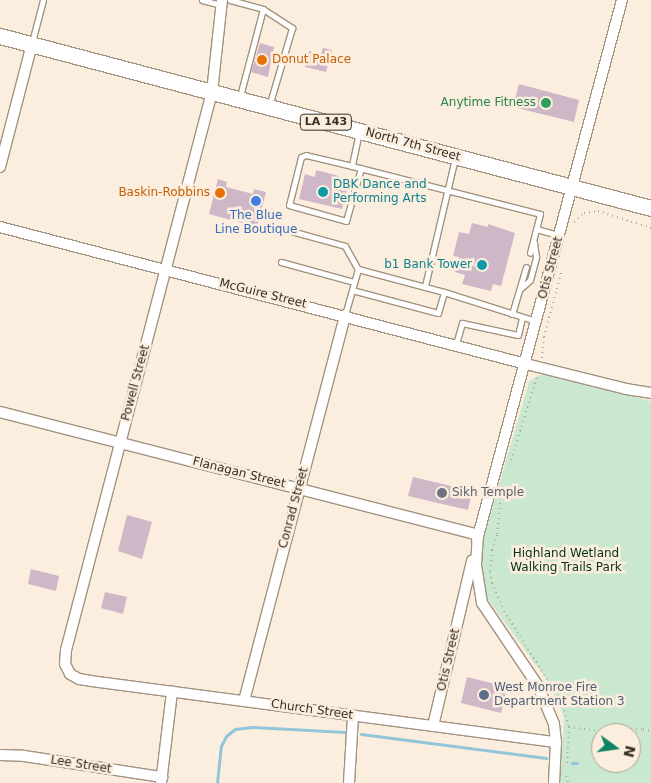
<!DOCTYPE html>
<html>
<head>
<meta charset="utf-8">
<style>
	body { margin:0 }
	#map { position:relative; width:651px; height:783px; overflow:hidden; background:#fceede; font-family:"DejaVu Sans",sans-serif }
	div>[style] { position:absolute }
	.green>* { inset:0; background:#cae8cf }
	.stream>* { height:3px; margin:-1.5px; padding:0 1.5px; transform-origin:1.5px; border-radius:1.5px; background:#91c6da }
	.building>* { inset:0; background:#ceb8c8 }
	.path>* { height:2px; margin-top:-1px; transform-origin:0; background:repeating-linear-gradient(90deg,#b2a699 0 1px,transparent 0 5px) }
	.roads { filter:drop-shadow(1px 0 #a2927f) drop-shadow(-1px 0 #a2927f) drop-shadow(0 1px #a2927f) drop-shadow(0 -1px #a2927f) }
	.service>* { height:5px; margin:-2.5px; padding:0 2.5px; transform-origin:2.5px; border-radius:2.5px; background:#fff }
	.minor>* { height:10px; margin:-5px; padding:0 5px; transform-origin:5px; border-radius:5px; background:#fff }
	.primary>* { height:15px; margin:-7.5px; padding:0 7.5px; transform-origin:7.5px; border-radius:7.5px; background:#fff }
	.dots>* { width:14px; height:14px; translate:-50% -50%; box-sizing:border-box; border:2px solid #fceede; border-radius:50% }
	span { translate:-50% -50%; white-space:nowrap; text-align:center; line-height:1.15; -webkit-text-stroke:5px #fceede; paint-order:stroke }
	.shield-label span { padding:1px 4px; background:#fceede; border:1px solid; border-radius:4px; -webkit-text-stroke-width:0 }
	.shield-label { font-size:11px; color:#352e26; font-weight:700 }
	.food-label { font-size:12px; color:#c56008 }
	.left { translate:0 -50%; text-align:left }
	.right { translate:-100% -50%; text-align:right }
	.leisure-label { font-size:12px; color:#27864d }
	.street-label { font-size:12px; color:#352e26 }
	.culture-label { font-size:12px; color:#0d838f }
	.shop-label { font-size:12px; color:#366cbe }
	.worship-label { font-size:12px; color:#5b616d }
	.park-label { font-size:12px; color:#023314 }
	.service-label { font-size:12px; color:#4e5e75 }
	.north { position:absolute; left:591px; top:723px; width:50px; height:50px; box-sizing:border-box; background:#fceede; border:1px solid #aca194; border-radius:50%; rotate:104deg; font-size:14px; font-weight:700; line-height:20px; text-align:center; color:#352e26 }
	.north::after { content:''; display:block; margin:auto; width:18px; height:22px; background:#0d8464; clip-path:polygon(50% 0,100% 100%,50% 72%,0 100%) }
</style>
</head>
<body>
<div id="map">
	<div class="green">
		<i style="clip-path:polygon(evenodd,545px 375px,651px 401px,651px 783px,560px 783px,564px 717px,549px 683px,487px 598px,482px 581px,479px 563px,482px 543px,529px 382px,537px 376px,545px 375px,601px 733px,631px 733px,631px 763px,601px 763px,601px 733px)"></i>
	</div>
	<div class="stream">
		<i style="left:361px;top:734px;width:187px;rotate:7.4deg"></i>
		<i style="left:572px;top:763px;width:5px"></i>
		<i style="left:217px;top:783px;width:37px;rotate:-84deg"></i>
		<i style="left:221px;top:746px;width:11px;rotate:-63deg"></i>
		<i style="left:226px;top:736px;width:11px;rotate:-38deg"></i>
		<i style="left:235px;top:729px;width:17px;rotate:-7deg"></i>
		<i style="left:252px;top:727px;width:93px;rotate:3.1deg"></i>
	</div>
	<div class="building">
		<i style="clip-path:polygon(260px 43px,274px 47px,268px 77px,251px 72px)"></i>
		<i style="clip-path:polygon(323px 48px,332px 50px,326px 72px,305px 67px,309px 51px,321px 54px)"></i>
		<i style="clip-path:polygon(519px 84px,579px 100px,574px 122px,513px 107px)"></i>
		<i style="clip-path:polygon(316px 170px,339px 176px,337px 183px,348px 186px,342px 209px,299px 199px,305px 174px,315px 177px)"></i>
		<i style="clip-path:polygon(218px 179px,227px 182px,226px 187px,253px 194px,254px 189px,266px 192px,257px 227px,209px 214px)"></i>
		<i style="clip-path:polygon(472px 223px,488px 227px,488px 224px,515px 233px,501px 286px,493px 284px,491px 291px,462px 284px,465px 275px,455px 272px,459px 257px,453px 256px,459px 232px,469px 234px)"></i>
		<i style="clip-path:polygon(413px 477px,472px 491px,468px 510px,408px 496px)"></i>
		<i style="clip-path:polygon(127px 515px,152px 522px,142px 559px,118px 551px)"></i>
		<i style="clip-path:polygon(31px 569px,59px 576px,56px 591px,28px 584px)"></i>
		<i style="clip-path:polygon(105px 592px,127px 597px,123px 614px,101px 608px)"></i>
		<i style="clip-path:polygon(467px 677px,507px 687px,501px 713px,461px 703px)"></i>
	</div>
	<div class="path">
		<i style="left:574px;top:222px;width:13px;rotate:-42deg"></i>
		<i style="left:584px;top:213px;width:14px;rotate:-8deg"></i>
		<i style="left:598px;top:211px;width:56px;rotate:17.8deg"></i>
		<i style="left:542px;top:358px;width:21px;rotate:-85deg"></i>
		<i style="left:544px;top:337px;width:69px;rotate:-75deg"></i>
		<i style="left:511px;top:460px;width:87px;rotate:-72.6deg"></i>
		<i style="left:501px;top:493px;width:42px;rotate:95.4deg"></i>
		<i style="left:497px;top:535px;width:16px;rotate:108deg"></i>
		<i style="left:492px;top:550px;width:22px;rotate:95deg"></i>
		<i style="left:490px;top:572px;width:11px;rotate:80deg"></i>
		<i style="left:492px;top:583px;width:30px;rotate:67deg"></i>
		<i style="left:504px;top:611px;width:107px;rotate:57.7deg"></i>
		<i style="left:561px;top:701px;width:27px;rotate:73deg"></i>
		<i style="left:569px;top:727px;width:37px;rotate:93deg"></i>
		<i style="left:569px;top:727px;width:32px;rotate:7deg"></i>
		<i style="left:601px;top:731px;width:42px;rotate:-2.7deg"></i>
		<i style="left:643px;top:729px;width:8px;rotate:14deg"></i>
		<i style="left:566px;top:776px;width:7px;rotate:74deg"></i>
	</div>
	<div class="roads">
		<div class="service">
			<i style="left:202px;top:0;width:20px;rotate:15deg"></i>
			<i style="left:230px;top:0;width:34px;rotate:15deg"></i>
			<i style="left:263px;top:9px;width:35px;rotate:33deg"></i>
			<i style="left:292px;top:28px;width:81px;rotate:106.4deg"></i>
			<i style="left:32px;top:42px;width:43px;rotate:-75.3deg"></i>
			<i style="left:240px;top:96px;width:90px;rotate:-75.2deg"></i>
			<i style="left:359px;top:132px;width:35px;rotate:102deg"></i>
			<i style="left:352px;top:166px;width:194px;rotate:14.3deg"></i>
			<i style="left:540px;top:214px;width:40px;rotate:104.4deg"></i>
			<i style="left:352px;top:166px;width:47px;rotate:-166.6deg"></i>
			<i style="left:306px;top:155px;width:5px;rotate:158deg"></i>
			<i style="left:301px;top:157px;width:49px;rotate:104deg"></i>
			<i style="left:289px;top:205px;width:59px;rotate:15.7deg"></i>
			<i style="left:346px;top:221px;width:55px;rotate:-74.2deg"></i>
			<i style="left:536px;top:229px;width:24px;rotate:15deg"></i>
			<i style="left:291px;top:231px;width:56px;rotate:15.5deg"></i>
			<i style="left:345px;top:246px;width:26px;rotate:61deg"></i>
			<i style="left:358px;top:269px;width:48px;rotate:105.8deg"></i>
			<i style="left:281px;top:262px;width:76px;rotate:15.3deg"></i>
			<i style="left:358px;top:269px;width:89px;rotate:15deg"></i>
			<i style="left:444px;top:292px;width:96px;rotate:17.5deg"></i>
			<i style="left:425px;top:286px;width:131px;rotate:-76.8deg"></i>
			<i style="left:520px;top:289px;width:13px;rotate:-42deg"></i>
			<i style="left:530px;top:280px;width:24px;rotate:-75deg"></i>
			<i style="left:536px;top:257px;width:15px;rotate:-98deg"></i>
			<i style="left:352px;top:290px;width:89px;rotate:15deg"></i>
			<i style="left:438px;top:313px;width:22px;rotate:-74deg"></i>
			<i style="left:512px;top:314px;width:49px;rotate:-73.4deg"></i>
			<i style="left:456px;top:344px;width:22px;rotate:-74deg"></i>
			<i style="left:462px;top:323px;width:57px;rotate:12.1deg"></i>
			<i style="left:518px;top:335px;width:18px;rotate:-77deg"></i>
		</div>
		<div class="minor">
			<i style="left:222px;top:0;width:93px;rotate:96.2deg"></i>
			<i style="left:212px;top:92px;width:577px;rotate:104.66deg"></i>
			<i style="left:66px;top:650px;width:14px;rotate:94deg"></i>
			<i style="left:65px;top:664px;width:11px;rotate:63deg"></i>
			<i style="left:70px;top:674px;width:10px;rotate:29deg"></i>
			<i style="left:79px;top:679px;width:12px;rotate:9deg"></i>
			<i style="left:91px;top:681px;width:469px;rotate:7.5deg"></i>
			<i style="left:0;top:167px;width:127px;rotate:-75.4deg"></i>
			<i style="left:0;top:227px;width:544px;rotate:14.6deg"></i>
			<i style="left:526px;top:364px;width:103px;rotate:14deg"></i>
			<i style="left:626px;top:389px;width:25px;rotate:9deg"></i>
			<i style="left:0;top:412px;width:494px;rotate:14.4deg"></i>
			<i style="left:478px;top:535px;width:30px;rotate:94deg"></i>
			<i style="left:476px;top:565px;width:38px;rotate:81deg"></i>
			<i style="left:482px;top:603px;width:100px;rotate:56deg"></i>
			<i style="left:538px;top:686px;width:41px;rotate:67.2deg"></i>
			<i style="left:554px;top:724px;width:18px;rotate:84deg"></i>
			<i style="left:556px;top:742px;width:41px;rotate:92.8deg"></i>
			<i style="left:477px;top:540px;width:559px;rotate:-74.97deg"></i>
			<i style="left:244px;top:701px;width:399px;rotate:-75.3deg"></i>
			<i style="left:433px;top:726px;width:170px;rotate:-76.7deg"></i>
			<i style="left:0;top:755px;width:24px;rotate:2deg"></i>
			<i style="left:24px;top:756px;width:140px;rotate:8.7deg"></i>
			<i style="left:161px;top:783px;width:92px;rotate:-83.1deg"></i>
			<i style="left:349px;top:783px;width:67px;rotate:-86.6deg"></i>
		</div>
		<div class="primary">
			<i style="left:0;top:36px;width:673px;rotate:14.8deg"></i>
		</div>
	</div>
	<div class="dots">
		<i style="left:262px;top:60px;background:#e8710a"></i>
		<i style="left:546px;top:103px;background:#2e9e5b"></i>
		<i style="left:323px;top:192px;background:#0f9aa8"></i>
		<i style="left:220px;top:193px;background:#e8710a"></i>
		<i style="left:256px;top:201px;background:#3f7fe0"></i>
		<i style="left:482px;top:265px;background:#0f9aa8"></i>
		<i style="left:442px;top:493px;background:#6b7280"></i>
		<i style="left:484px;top:695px;background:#5c6f8a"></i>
	</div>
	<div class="shield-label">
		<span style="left:326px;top:122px">LA 143</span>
	</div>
	<div class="food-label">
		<span class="left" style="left:272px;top:60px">Donut Palace</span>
		<span class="right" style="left:210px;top:193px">Baskin-Robbins</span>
	</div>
	<div class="leisure-label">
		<span class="right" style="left:536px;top:103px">Anytime Fitness</span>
	</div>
	<div class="street-label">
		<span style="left:413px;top:145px;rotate:15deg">North 7th Street</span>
		<span style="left:551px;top:268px;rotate:-75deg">Otis Street</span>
		<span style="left:263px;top:294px;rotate:14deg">McGuire Street</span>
		<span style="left:136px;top:383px;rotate:-75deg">Powell Street</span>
		<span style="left:239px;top:473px;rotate:14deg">Flanagan Street</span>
		<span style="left:294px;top:508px;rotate:-75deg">Conrad Street</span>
		<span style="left:449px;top:660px;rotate:-77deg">Otis Street</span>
		<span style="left:312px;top:710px;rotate:8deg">Church Street</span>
		<span style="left:81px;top:765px;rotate:9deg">Lee Street</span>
	</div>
	<div class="culture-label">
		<span class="left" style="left:333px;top:192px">DBK Dance and<br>Performing Arts</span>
		<span class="right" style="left:472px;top:265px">b1 Bank Tower</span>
	</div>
	<div class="shop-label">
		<span style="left:256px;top:223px">The Blue<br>Line Boutique</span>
	</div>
	<div class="worship-label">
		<span class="left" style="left:452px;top:493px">Sikh Temple</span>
	</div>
	<div class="park-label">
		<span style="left:566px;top:561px">Highland Wetland<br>Walking Trails Park</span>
	</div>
	<div class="service-label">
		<span class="left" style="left:494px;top:695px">West Monroe Fire<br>Department Station 3</span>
	</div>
	<div class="north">N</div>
</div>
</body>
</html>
